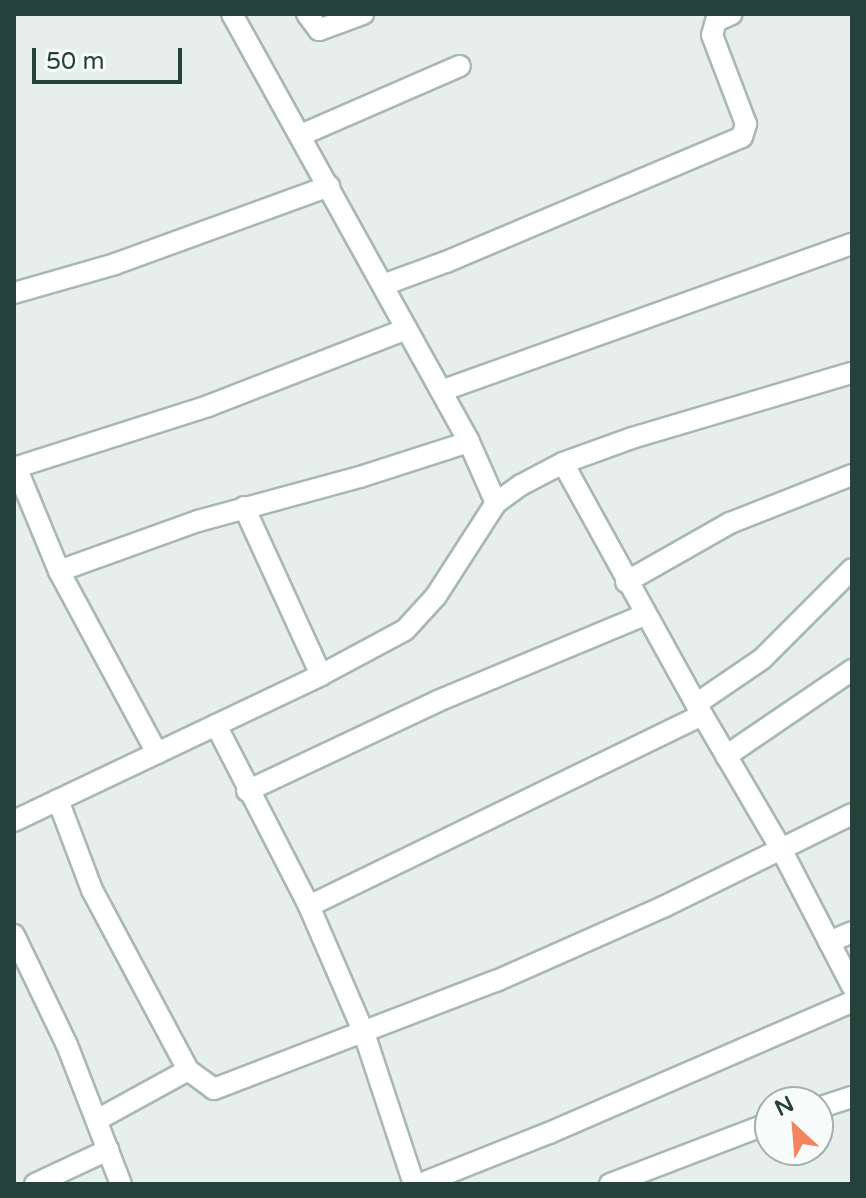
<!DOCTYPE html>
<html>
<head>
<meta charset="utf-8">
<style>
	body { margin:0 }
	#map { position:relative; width:866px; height:1198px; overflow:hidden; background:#e6efeb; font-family:"Varela Round",sans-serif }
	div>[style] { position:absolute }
	.roads { filter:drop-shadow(2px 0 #a8b8b2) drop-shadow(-2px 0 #a8b8b2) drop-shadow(0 2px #a8b8b2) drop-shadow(0 -2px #a8b8b2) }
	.street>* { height:20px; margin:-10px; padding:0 10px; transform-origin:10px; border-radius:10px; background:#fff }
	span { translate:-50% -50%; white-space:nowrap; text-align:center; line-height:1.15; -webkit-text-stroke:7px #f7fbf9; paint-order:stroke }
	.frame { position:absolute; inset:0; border:16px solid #24423a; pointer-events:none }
	.north { position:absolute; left:754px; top:1086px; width:80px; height:80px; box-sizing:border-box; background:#f7fbf9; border:2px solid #a3b1ad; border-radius:50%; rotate:334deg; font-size:22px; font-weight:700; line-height:32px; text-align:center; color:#24423a }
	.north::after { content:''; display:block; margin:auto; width:28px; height:36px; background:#f4845f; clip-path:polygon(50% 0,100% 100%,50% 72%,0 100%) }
	.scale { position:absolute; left:32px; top:48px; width:150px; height:36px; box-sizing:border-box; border:4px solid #24423a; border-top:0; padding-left:10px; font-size:24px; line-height:28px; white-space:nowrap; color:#24423a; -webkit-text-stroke:6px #f7fbf9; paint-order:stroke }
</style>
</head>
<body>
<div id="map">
	<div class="roads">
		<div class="street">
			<i style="left:232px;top:14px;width:489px;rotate:61deg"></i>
			<i style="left:469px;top:442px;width:67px;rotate:66.1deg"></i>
			<i style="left:307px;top:14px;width:20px;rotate:53deg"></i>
			<i style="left:319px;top:30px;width:47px;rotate:-20deg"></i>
			<i style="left:301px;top:135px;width:173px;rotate:-23.5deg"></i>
			<i style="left:383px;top:285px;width:67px;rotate:-20.1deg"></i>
			<i style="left:446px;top:262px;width:321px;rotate:-22.9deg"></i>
			<i style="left:742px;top:137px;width:14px;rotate:-73deg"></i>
			<i style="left:746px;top:124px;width:95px;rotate:-110.9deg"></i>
			<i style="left:712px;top:35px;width:15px;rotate:-74deg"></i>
			<i style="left:716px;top:21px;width:17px;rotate:-24deg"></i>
			<i style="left:14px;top:293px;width:105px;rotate:-16deg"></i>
			<i style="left:115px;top:264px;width:228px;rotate:-20deg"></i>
			<i style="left:441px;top:391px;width:436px;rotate:-19.7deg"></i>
			<i style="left:563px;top:463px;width:275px;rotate:61.1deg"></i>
			<i style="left:696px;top:704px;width:166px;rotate:59.6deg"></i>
			<i style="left:780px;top:847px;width:157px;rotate:62.6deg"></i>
			<i style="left:16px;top:467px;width:113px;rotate:67.5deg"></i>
			<i style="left:59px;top:571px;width:207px;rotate:61.7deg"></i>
			<i style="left:14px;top:468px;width:204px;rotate:-17.7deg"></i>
			<i style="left:208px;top:406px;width:213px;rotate:-21.2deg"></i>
			<i style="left:244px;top:507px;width:185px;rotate:65.4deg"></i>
			<i style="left:59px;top:571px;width:148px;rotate:-19.8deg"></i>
			<i style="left:198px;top:521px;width:168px;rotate:-15.2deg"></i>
			<i style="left:360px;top:477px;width:114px;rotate:-17.8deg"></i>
			<i style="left:626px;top:582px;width:120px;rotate:-29.6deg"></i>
			<i style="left:730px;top:523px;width:131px;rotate:-21.5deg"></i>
			<i style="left:696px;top:704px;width:80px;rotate:-34.3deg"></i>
			<i style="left:762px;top:659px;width:127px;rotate:-45deg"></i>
			<i style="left:216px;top:725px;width:203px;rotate:62.8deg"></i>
			<i style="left:309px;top:906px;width:437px;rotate:-25.9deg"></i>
			<i style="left:726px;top:756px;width:153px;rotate:-34.3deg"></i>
			<i style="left:247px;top:791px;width:211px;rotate:-25.2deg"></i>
			<i style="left:438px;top:701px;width:224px;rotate:-22.6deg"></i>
			<i style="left:58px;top:800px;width:96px;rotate:69.3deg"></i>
			<i style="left:92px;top:890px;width:204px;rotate:61.9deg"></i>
			<i style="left:14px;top:821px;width:340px;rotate:-25.4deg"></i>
			<i style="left:321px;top:675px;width:95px;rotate:-28.2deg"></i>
			<i style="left:405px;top:630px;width:46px;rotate:-47.6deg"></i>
			<i style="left:436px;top:596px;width:111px;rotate:-57.2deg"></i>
			<i style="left:496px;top:503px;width:31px;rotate:-36deg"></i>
			<i style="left:521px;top:485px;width:47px;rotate:-27.6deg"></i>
			<i style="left:563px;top:463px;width:73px;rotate:-19.9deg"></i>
			<i style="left:632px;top:438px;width:229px;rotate:-16.5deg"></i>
			<i style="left:309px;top:906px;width:138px;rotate:66.6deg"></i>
			<i style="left:364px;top:1033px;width:159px;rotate:71.7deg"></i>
			<i style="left:14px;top:935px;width:122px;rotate:64.3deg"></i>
			<i style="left:67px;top:1045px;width:149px;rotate:68.8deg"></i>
			<i style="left:829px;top:942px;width:25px;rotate:-23deg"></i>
			<i style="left:818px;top:1108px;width:36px;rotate:-18deg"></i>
			<i style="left:97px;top:1120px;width:104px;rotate:-28.8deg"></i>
			<i style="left:188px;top:1070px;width:32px;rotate:36deg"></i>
			<i style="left:214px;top:1089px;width:302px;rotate:-21deg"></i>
			<i style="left:496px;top:981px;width:183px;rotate:-23.9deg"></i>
			<i style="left:663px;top:907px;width:211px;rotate:-26.2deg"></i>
			<i style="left:35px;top:1184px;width:81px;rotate:-25deg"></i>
			<i style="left:420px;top:1184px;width:139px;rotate:-21.6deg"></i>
			<i style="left:549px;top:1133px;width:330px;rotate:-23.4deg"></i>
			<i style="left:610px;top:1184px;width:171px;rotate:-20.9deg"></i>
		</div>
	</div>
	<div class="frame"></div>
	<div class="north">N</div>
	<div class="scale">50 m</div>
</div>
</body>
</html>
